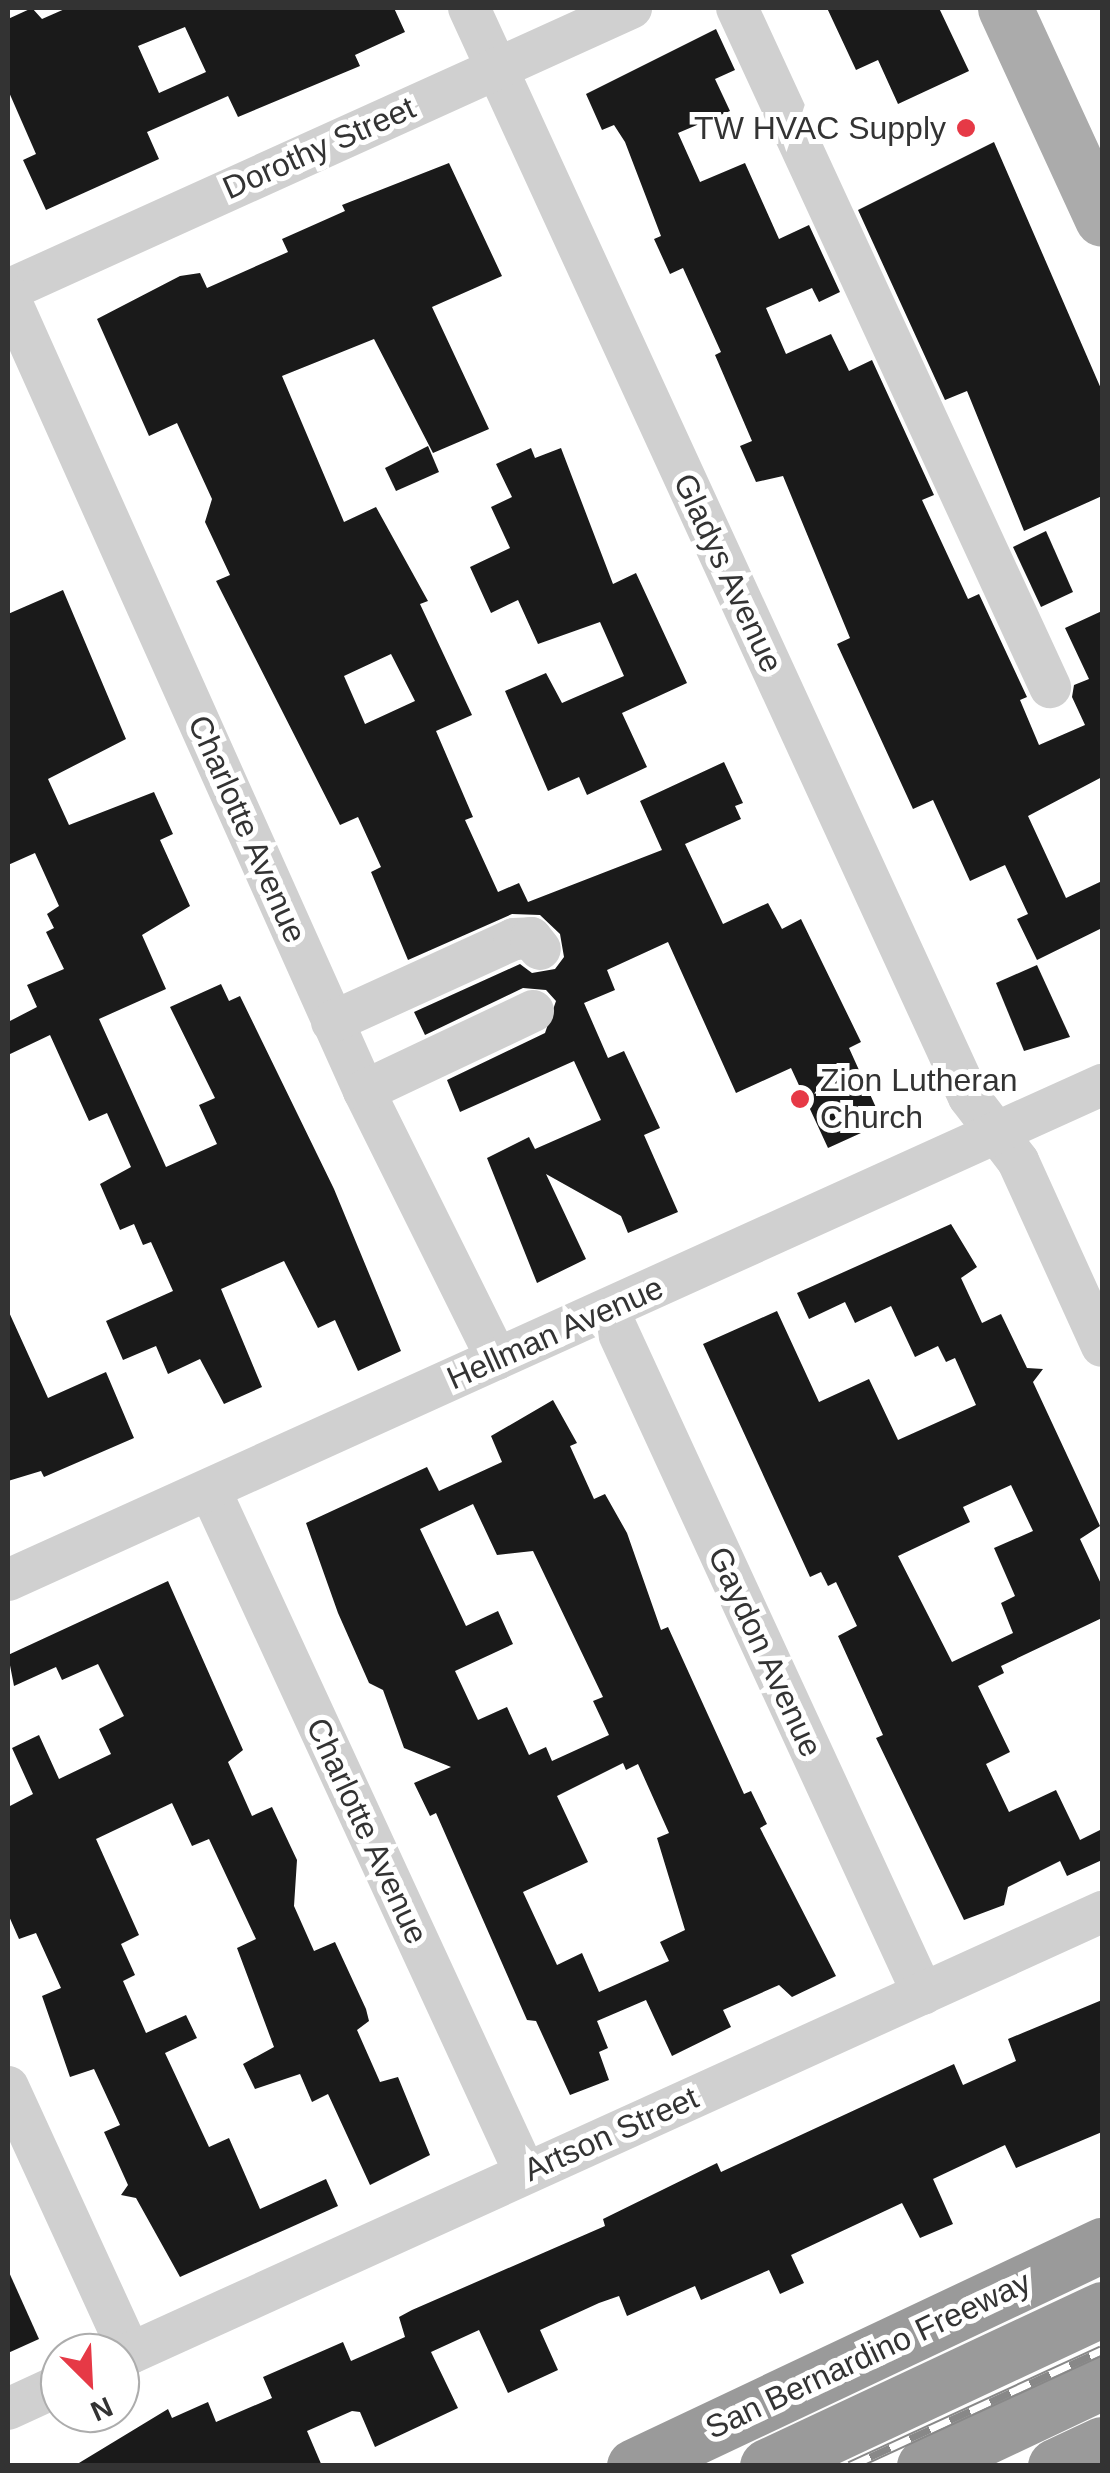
<!DOCTYPE html>
<html>
<head>
<meta charset="utf-8">
<style>
	body { margin:0 }
	#map { position:relative; width:1110px; height:2473px; overflow:hidden; background:#fff; font-family:Helvetica,sans-serif }
	div>[style] { position:absolute }
	.building>* { inset:0; background:#1a1a1a }
	.minor>* { height:42px; margin:-21px; padding:0 21px; transform-origin:21px; border-radius:21px; background:#d0d0d0 }
	.major>* { height:55px; margin:-27.5px; padding:0 27.5px; transform-origin:27.5px; border-radius:27.5px; background:#ababab }
	.highway>* { height:55px; margin:-27.5px; padding:0 27.5px; transform-origin:27.5px; border-radius:27.5px; background:#9a9a9a }
	.rail>* { height:11px; margin-top:-5.5px; transform-origin:0; background:repeating-linear-gradient(90deg,#fff 0 22px,#888 0 44px); box-sizing:border-box; border-block:2px solid #888 }
	.dots>* { width:28px; height:28px; translate:-50% -50%; box-sizing:border-box; border:5px solid #fff; border-radius:50% }
	span { translate:-50% -50%; white-space:nowrap; text-align:center; line-height:1.15; -webkit-text-stroke:10px #fff; paint-order:stroke }
	.poi-label { font-size:32px; color:#333 }
	.right { translate:-100% -50%; text-align:right }
	.left { translate:0 -50%; text-align:left }
	.street-label { font-size:32px; color:#333 }
	.frame { position:absolute; inset:0; border:10px solid #333; pointer-events:none }
	.north { position:absolute; left:40px; top:2333px; width:100px; height:100px; box-sizing:border-box; background:#fff; border:2px solid #adadad; border-radius:50%; rotate:156deg; font-size:28px; font-weight:700; line-height:40px; text-align:center; color:#333 }
	.north::after { content:''; display:block; margin:auto; width:35px; height:45px; background:#e63946; clip-path:polygon(50% 0,100% 100%,50% 72%,0 100%) }
</style>
</head>
<body>
<div id="map">
	<div class="building">
		<i style="clip-path:polygon(evenodd,32px 8px,42px 19px,67px 8px,394px 8px,405px 32px,355px 55px,360px 66px,238px 117px,228px 96px,147px 132px,159px 159px,46px 210px,23px 160px,36px 154px,8px 90px,8px 19px,32px 8px,185px 27px,206px 72px,159px 93px,138px 46px,185px 27px)"></i>
		<i style="clip-path:polygon(827px 8px,939px 8px,969px 71px,898px 104px,878px 60px,856px 70px)"></i>
		<i style="clip-path:polygon(716px 29px,735px 70px,715px 79px,730px 111px,678px 133px,700px 182px,745px 163px,779px 239px,809px 225px,840px 292px,819px 302px,812px 288px,766px 308px,786px 354px,831px 334px,849px 371px,872px 360px,934px 495px,922px 500px,968px 599px,979px 594px,1027px 697px,1020px 700px,1039px 745px,1085px 725px,1072px 697px,1074px 685px,1089px 679px,1065px 628px,1102px 611px,1102px 777px,1028px 816px,1066px 898px,1102px 881px,1102px 928px,1037px 960px,1017px 919px,1028px 914px,1005px 865px,970px 881px,933px 800px,913px 809px,837px 644px,850px 638px,783px 476px,756px 482px,740px 446px,752px 441px,715px 355px,721px 352px,683px 268px,670px 274px,654px 239px,661px 236px,625px 142px,614px 125px,602px 130px,586px 94px)"></i>
		<i style="clip-path:polygon(994px 142px,1102px 391px,1102px 496px,1024px 531px,967px 391px,945px 400px,858px 210px)"></i>
		<i style="clip-path:polygon(evenodd,449px 163px,502px 276px,432px 307px,489px 429px,433px 453px,374px 339px,282px 376px,344px 522px,376px 507px,428px 601px,420px 604px,472px 715px,436px 731px,473px 817px,465px 820px,498px 892px,519px 883px,528px 902px,662px 850px,640px 801px,724px 762px,743px 803px,735px 806px,741px 819px,685px 844px,723px 924px,768px 903px,782px 929px,801px 919px,861px 1042px,849px 1048px,883px 1123px,828px 1148px,791px 1068px,736px 1093px,668px 942px,607px 970px,615px 990px,584px 1003px,608px 1058px,624px 1051px,660px 1128px,644px 1135px,678px 1212px,628px 1233px,621px 1216px,546px 1174px,586px 1259px,537px 1283px,487px 1158px,529px 1137px,535px 1149px,601px 1120px,574px 1061px,460px 1112px,447px 1080px,545px 1033px,556px 1001px,546px 990px,523px 988px,425px 1035px,414px 1012px,520px 964px,532px 973px,555px 969px,564px 957px,560px 934px,540px 915px,512px 914px,408px 960px,371px 872px,381px 867px,358px 817px,340px 825px,216px 581px,230px 575px,205px 522px,212px 499px,177px 423px,149px 436px,97px 319px,180px 276px,200px 273px,207px 288px,288px 252px,282px 239px,345px 211px,342px 205px,449px 163px,391px 654px,415px 701px,365px 724px,344px 676px,391px 654px)"></i>
		<i style="clip-path:polygon(428px 446px,439px 472px,396px 491px,385px 468px)"></i>
		<i style="clip-path:polygon(531px 448px,535px 458px,561px 448px,613px 584px,636px 573px,687px 683px,622px 713px,647px 767px,587px 795px,579px 777px,548px 791px,505px 691px,546px 673px,562px 703px,624px 676px,600px 622px,538px 644px,518px 600px,491px 613px,470px 567px,510px 548px,491px 507px,512px 497px,496px 464px)"></i>
		<i style="clip-path:polygon(1046px 531px,1073px 592px,1041px 607px,1013px 547px)"></i>
		<i style="clip-path:polygon(63px 590px,126px 739px,48px 779px,69px 825px,154px 792px,173px 834px,160px 840px,190px 906px,142px 935px,166px 989px,99px 1019px,166px 1167px,217px 1144px,199px 1105px,215px 1098px,170px 1007px,221px 984px,229px 1001px,240px 996px,334px 1189px,401px 1351px,358px 1371px,335px 1320px,318px 1328px,284px 1261px,221px 1289px,262px 1387px,224px 1404px,200px 1359px,168px 1374px,156px 1346px,123px 1360px,106px 1321px,173px 1291px,151px 1242px,143px 1245px,134px 1224px,120px 1230px,100px 1184px,131px 1167px,107px 1113px,89px 1121px,50px 1035px,8px 1055px,8px 1022px,37px 1007px,27px 985px,64px 969px,46px 932px,54px 928px,47px 914px,59px 906px,35px 853px,8px 865px,8px 614px)"></i>
		<i style="clip-path:polygon(1037px 965px,1070px 1037px,1024px 1051px,996px 983px)"></i>
		<i style="clip-path:polygon(evenodd,951px 1224px,977px 1267px,961px 1278px,982px 1323px,1001px 1314px,1027px 1368px,1043px 1369px,1033px 1382px,1100px 1526px,1080px 1539px,1102px 1586px,1102px 1618px,1001px 1666px,1004px 1673px,978px 1686px,1010px 1752px,986px 1764px,1009px 1812px,1056px 1790px,1080px 1840px,1102px 1829px,1102px 1860px,1067px 1876px,1060px 1861px,1008px 1887px,1004px 1905px,964px 1920px,876px 1738px,883px 1735px,838px 1636px,857px 1626px,836px 1582px,828px 1586px,821px 1572px,810px 1577px,703px 1344px,777px 1311px,819px 1402px,869px 1379px,898px 1440px,976px 1405px,955px 1358px,946px 1362px,938px 1346px,915px 1357px,891px 1306px,855px 1323px,845px 1302px,809px 1319px,797px 1293px,951px 1224px,1011px 1485px,1033px 1531px,994px 1548px,1015px 1596px,1001px 1603px,1013px 1633px,952px 1662px,898px 1556px,970px 1522px,963px 1507px,1011px 1485px)"></i>
		<i style="clip-path:polygon(8px 1310px,48px 1398px,106px 1372px,134px 1438px,44px 1477px,41px 1471px,8px 1481px)"></i>
		<i style="clip-path:polygon(evenodd,553px 1400px,577px 1443px,570px 1446px,594px 1499px,605px 1494px,627px 1533px,661px 1630px,668px 1627px,744px 1794px,751px 1791px,767px 1824px,760px 1828px,836px 1976px,792px 1997px,779px 1985px,723px 2010px,731px 2027px,672px 2056px,646px 2000px,597px 2021px,608px 2048px,599px 2052px,609px 2080px,570px 2095px,536px 2021px,527px 2020px,436px 1813px,430px 1816px,414px 1783px,451px 1767px,404px 1748px,383px 1690px,369px 1683px,338px 1613px,306px 1523px,427px 1467px,439px 1491px,502px 1462px,491px 1436px,553px 1400px,473px 1504px,497px 1555px,533px 1551px,603px 1697px,593px 1701px,609px 1735px,552px 1761px,546px 1747px,529px 1755px,507px 1707px,478px 1720px,455px 1671px,513px 1644px,498px 1611px,466px 1626px,420px 1529px,473px 1504px,553px 1400px,623px 1763px,626px 1770px,638px 1764px,669px 1833px,657px 1838px,685px 1930px,660px 1942px,669px 1961px,599px 1992px,582px 1953px,557px 1965px,523px 1892px,588px 1862px,557px 1796px,623px 1763px)"></i>
		<i style="clip-path:polygon(168px 1581px,243px 1750px,228px 1762px,252px 1816px,272px 1807px,297px 1860px,294px 1906px,314px 1951px,335px 1942px,366px 2009px,369px 2021px,357px 2030px,380px 2082px,398px 2077px,430px 2155px,370px 2185px,328px 2094px,312px 2102px,300px 2074px,255px 2089px,243px 2064px,274px 2047px,237px 1948px,256px 1939px,209px 1839px,192px 1846px,172px 1803px,96px 1839px,139px 1935px,121px 1944px,135px 1975px,123px 1981px,146px 2033px,186px 2015px,197px 2038px,165px 2053px,209px 2147px,229px 2138px,260px 2209px,326px 2179px,338px 2206px,180px 2277px,136px 2198px,121px 2195px,128px 2185px,104px 2132px,120px 2125px,94px 2069px,70px 2077px,42px 1996px,61px 1988px,36px 1933px,19px 1939px,8px 1914px,8px 1807px,33px 1794px,12px 1748px,39px 1735px,59px 1779px,111px 1754px,99px 1729px,124px 1716px,98px 1664px,62px 1680px,56px 1667px,14px 1686px,8px 1655px)"></i>
		<i style="clip-path:polygon(1102px 2000px,1102px 2132px,1016px 2168px,1005px 2145px,933px 2179px,953px 2224px,920px 2238px,902px 2203px,791px 2255px,804px 2283px,780px 2294px,769px 2270px,701px 2300px,695px 2286px,627px 2316px,619px 2296px,599px 2303px,540px 2330px,558px 2370px,508px 2393px,479px 2330px,431px 2352px,458px 2408px,375px 2447px,360px 2412px,352px 2411px,307px 2431px,322px 2466px,74px 2466px,168px 2409px,172px 2418px,208px 2402px,216px 2422px,272px 2398px,263px 2377px,343px 2342px,351px 2361px,405px 2337px,399px 2317px,412px 2310px,605px 2226px,603px 2219px,717px 2163px,721px 2172px,954px 2064px,963px 2085px,1016px 2061px,1008px 2039px)"></i>
		<i style="clip-path:polygon(8px 2270px,39px 2339px,8px 2353px)"></i>
	</div>
	<div class="minor">
		<i style="left:469px;top:8px;width:1198px;rotate:65.34deg"></i>
		<i style="left:969px;top:1097px;width:81px;rotate:52.6deg"></i>
		<i style="left:1018px;top:1161px;width:203px;rotate:65.6deg"></i>
		<i style="left:737px;top:8px;width:748px;rotate:65.25deg"></i>
		<i style="left:8px;top:290px;width:684px;rotate:-24.35deg"></i>
		<i style="left:8px;top:295px;width:872px;rotate:65.9deg"></i>
		<i style="left:364px;top:1091px;width:299px;rotate:63.6deg"></i>
		<i style="left:332px;top:1022px;width:200px;rotate:-24.5deg"></i>
		<i style="left:514px;top:939px;width:17px;rotate:-3deg"></i>
		<i style="left:531px;top:938px;width:14px;rotate:51deg"></i>
		<i style="left:364px;top:1091px;width:187px;rotate:-25.3deg"></i>
		<i style="left:608px;top:1310px;width:753px;rotate:65.27deg"></i>
		<i style="left:210px;top:1490px;width:752px;rotate:65.24deg"></i>
		<i style="left:8px;top:1580px;width:1201px;rotate:-24.35deg"></i>
		<i style="left:8px;top:2087px;width:293px;rotate:65.4deg"></i>
		<i style="left:120px;top:2358px;width:1079px;rotate:-24.43deg"></i>
		<i style="left:8px;top:2409px;width:57px;rotate:-24.8deg"></i>
	</div>
	<div class="major">
		<i style="left:1005px;top:8px;width:232px;rotate:65.3deg"></i>
	</div>
	<div class="highway">
		<i style="left:634px;top:2466px;width:518px;rotate:-25.28deg"></i>
		<i style="left:767px;top:2466px;width:370px;rotate:-25.1deg"></i>
		<i style="left:924px;top:2466px;width:197px;rotate:-25.3deg"></i>
		<i style="left:1055px;top:2466px;width:52px;rotate:-25.1deg"></i>
	</div>
	<div class="rail">
		<i style="left:850px;top:2466px;width:277px;rotate:-24.7deg"></i>
	</div>
	<div class="dots">
		<i style="left:966px;top:128px;background:#e63946"></i>
		<i style="left:800px;top:1099px;background:#e63946"></i>
	</div>
	<div class="poi-label">
		<span class="right" style="left:946px;top:128px">TW HVAC Supply</span>
		<span class="left" style="left:820px;top:1099px">Zion Lutheran<br>Church</span>
	</div>
	<div class="street-label">
		<span style="left:319px;top:148px;rotate:-24deg">Dorothy Street</span>
		<span style="left:728px;top:573px;rotate:65deg">Gladys Avenue</span>
		<span style="left:247px;top:829px;rotate:66deg">Charlotte Avenue</span>
		<span style="left:555px;top:1333px;rotate:-24deg">Hellman Avenue</span>
		<span style="left:765px;top:1652px;rotate:65deg">Gaydon Avenue</span>
		<span style="left:367px;top:1831px;rotate:65deg">Charlotte Avenue</span>
		<span style="left:611px;top:2134px;rotate:-24deg">Artson Street</span>
		<span style="left:868px;top:2355px;rotate:-25deg">San Bernardino Freeway</span>
	</div>
	<div class="frame"></div>
	<div class="north">N</div>
</div>
</body>
</html>
